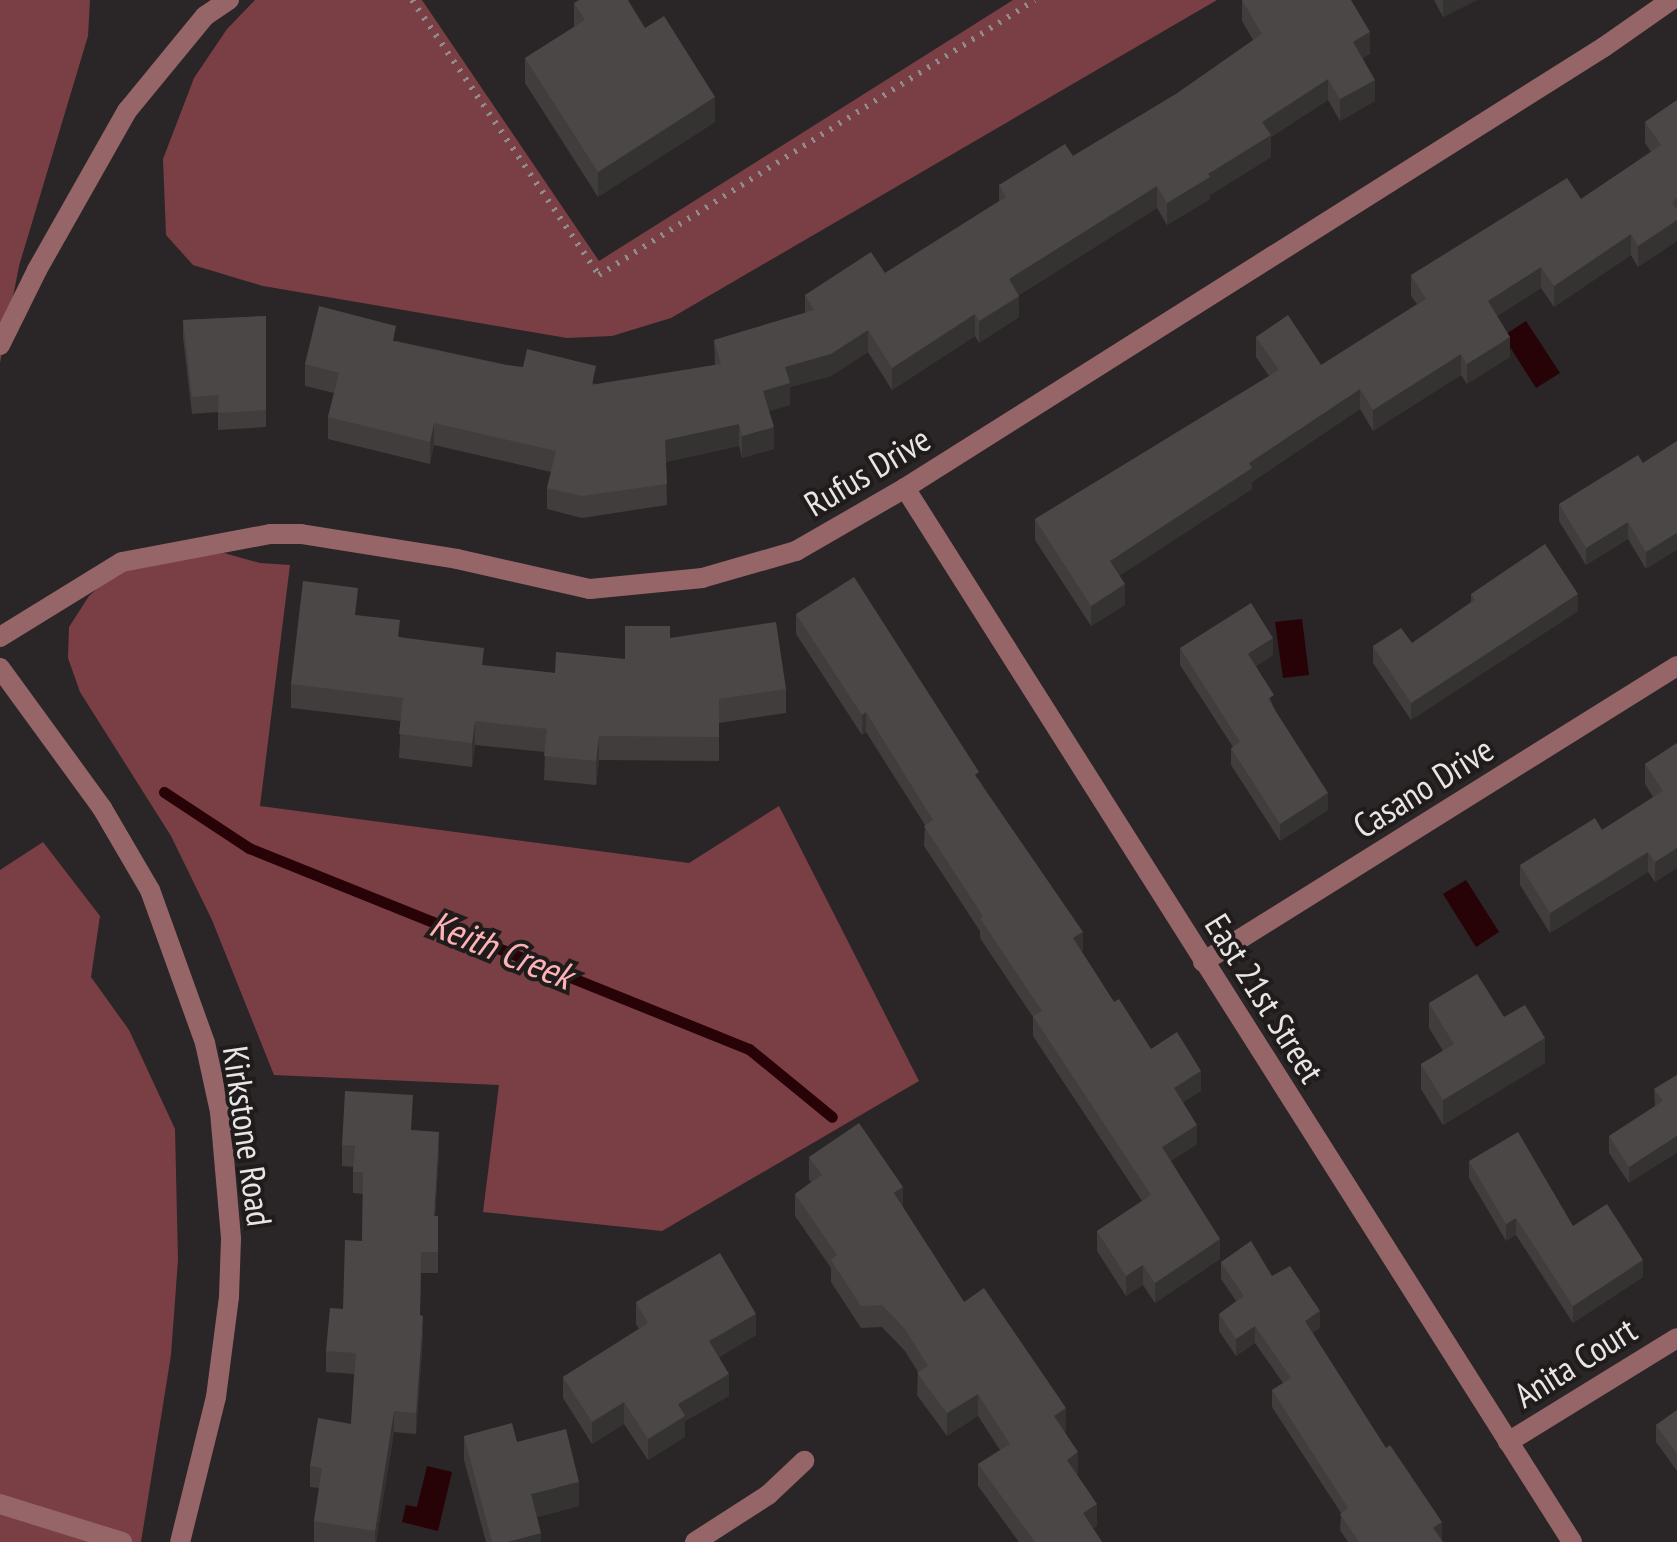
<!DOCTYPE html>
<html>
<head>
<meta charset="utf-8">
<style>
	body { margin:0 }
	#map { position:relative; width:1677px; height:1542px; overflow:hidden; background:#2a2526; font-family:"PT Sans Narrow",sans-serif }
	div>[style] { position:absolute }
	.forest>* { inset:0; background:#7a3f44 }
	.water>* { inset:0; background:#270207 }
	.stream>* { height:11px; margin:-5.5px; padding:0 5.5px; transform-origin:5.5px; border-radius:5.5px; background:#270207 }
	.path>* { height:6px; margin-top:-3px; transform-origin:0; background:repeating-linear-gradient(90deg,#908c8d 0 2.5px,transparent 0 10.5px) }
	.service>* { height:20px; margin:-10px; padding:0 10px; transform-origin:10px; border-radius:10px; background:#966568 }
	.minor>* { height:20px; margin:-10px; padding:0 10px; transform-origin:10px; border-radius:10px; background:#966568 }
	.tertiary>* { height:20px; margin:-10px; padding:0 10px; transform-origin:10px; border-radius:10px; background:#966568 }
	.wall>* { inset:0; background:#413d3d }
	.shaded-wall>* { inset:0; background:#353232 }
	.building>* { inset:0; background:#4c4747 }
	span { translate:-50% -50%; white-space:nowrap; text-align:center; line-height:1.15; -webkit-text-stroke:8px #201c1c; paint-order:stroke }
	.street-label { font-size:35px; color:#e8e5e5 }
	.water-label { font-size:38px; color:#feb2b6; font-style:italic }
</style>
</head>
<body>
<div id="map">
	<div class="forest">
		<i style="clip-path:polygon(0 0,90px 0,88px 36px,19px 266px,0 363px)"></i>
		<i style="clip-path:polygon(255px 0,422px 0,599px 261px,1013px 0,1217px 0,671px 318px,612px 336px,567px 338px,263px 286px,193px 265px,166px 235px,163px 159px,194px 78px,227px 29px)"></i>
		<i style="clip-path:polygon(224px 553px,260px 563px,290px 565px,260px 806px,689px 863px,779px 806px,919px 1081px,662px 1231px,483px 1212px,499px 1085px,274px 1075px,212px 920px,171px 836px,80px 692px,68px 658px,69px 627px,89px 596px,128px 561px)"></i>
		<i style="clip-path:polygon(43px 842px,100px 916px,91px 977px,129px 1030px,175px 1129px,178px 1260px,171px 1355px,141px 1542px,0 1542px,0 870px)"></i>
	</div>
	<div class="water">
		<i style="clip-path:polygon(1526px 321px,1560px 373px,1536px 388px,1503px 336px)"></i>
		<i style="clip-path:polygon(1302px 619px,1309px 675px,1283px 678px,1275px 622px)"></i>
		<i style="clip-path:polygon(1466px 880px,1499px 932px,1476px 947px,1443px 894px)"></i>
		<i style="clip-path:polygon(427px 1466px,452px 1472px,438px 1531px,402px 1522px,406px 1505px,417px 1507px)"></i>
	</div>
	<div class="stream">
		<i style="left:164px;top:792px;width:102px;rotate:33.4deg"></i>
		<i style="left:249px;top:848px;width:539px;rotate:21.9deg"></i>
		<i style="left:749px;top:1049px;width:107px;rotate:39.3deg"></i>
	</div>
	<div class="path">
		<i style="left:412px;top:0;width:333px;rotate:55.8deg"></i>
		<i style="left:599px;top:275px;width:515px;rotate:-32.24deg"></i>
	</div>
	<div class="service">
		<i style="left:0;top:345px;width:84px;rotate:-63.7deg"></i>
		<i style="left:37px;top:270px;width:183px;rotate:-60.5deg"></i>
		<i style="left:127px;top:111px;width:123px;rotate:-50.6deg"></i>
		<i style="left:205px;top:16px;width:29px;rotate:-34deg"></i>
		<i style="left:0;top:1504px;width:128px;rotate:17.3deg"></i>
	</div>
	<div class="minor">
		<i style="left:905px;top:488px;width:1247px;rotate:57.67deg"></i>
		<i style="left:0;top:637px;width:143px;rotate:-31.6deg"></i>
		<i style="left:122px;top:562px;width:151px;rotate:-10.7deg"></i>
		<i style="left:270px;top:534px;width:31px"></i>
		<i style="left:301px;top:534px;width:158px;rotate:9.1deg"></i>
		<i style="left:457px;top:559px;width:136px;rotate:12.7deg"></i>
		<i style="left:590px;top:589px;width:113px;rotate:-5.6deg"></i>
		<i style="left:702px;top:578px;width:98px;rotate:-16deg"></i>
		<i style="left:796px;top:551px;width:126px;rotate:-30deg"></i>
		<i style="left:905px;top:488px;width:826px;rotate:-32.25deg"></i>
		<i style="left:1604px;top:47px;width:82px;rotate:-35deg"></i>
		<i style="left:1203px;top:962px;width:559px;rotate:-31.98deg"></i>
		<i style="left:1508px;top:1442px;width:198px;rotate:-31.6deg"></i>
		<i style="left:695px;top:1542px;width:87px;rotate:-32.8deg"></i>
		<i style="left:768px;top:1495px;width:50px;rotate:-43.4deg"></i>
	</div>
	<div class="tertiary">
		<i style="left:0;top:668px;width:173px;rotate:53.9deg"></i>
		<i style="left:102px;top:808px;width:95px;rotate:59.7deg"></i>
		<i style="left:150px;top:890px;width:163px;rotate:70.2deg"></i>
		<i style="left:205px;top:1043px;width:71px;rotate:77.7deg"></i>
		<i style="left:220px;top:1112px;width:127px;rotate:85deg"></i>
		<i style="left:231px;top:1239px;width:58px;rotate:92deg"></i>
		<i style="left:229px;top:1297px;width:101px;rotate:97.4deg"></i>
		<i style="left:216px;top:1397px;width:149px;rotate:103.9deg"></i>
	</div>
	<div class="wall">
		<i style="clip-path:polygon(1242px 0,1370px 54px,1362px 58px,1375px 101px,1340px 121px,1328px 100px,1271px 137px,1271px 157px,1210px 195px,1210px 199px,1167px 225px,1157px 208px,1019px 295px,1019px 317px,979px 343px,975px 336px,892px 390px,868px 352px,831px 376px,790px 387px,790px 405px,769px 411px,774px 449px,742px 458px,739px 446px,666px 462px,667px 505px,582px 518px,547px 509px,547px 488px,551px 472px,434px 445px,430px 464px,328px 439px,328px 417px,334px 393px,305px 386px,305px 364px,396px 341px,596px 384px,715px 365px,714px 340px,805px 313px,805px 295px,885px 273px,999px 201px,999px 185px,1073px 156px,1176px 94px,1253px 40px,1242px 21px)"></i>
		<i style="clip-path:polygon(1434px 0,1477px 0,1443px 17px)"></i>
		<i style="clip-path:polygon(574px 3px,715px 122px,598px 197px,525px 83px,525px 58px,574px 27px)"></i>
		<i style="clip-path:polygon(1677px 100px,1677px 241px,1638px 267px,1631px 255px,1554px 307px,1541px 288px,1497px 316px,1510px 357px,1467px 384px,1461px 375px,1373px 431px,1360px 409px,1252px 482px,1252px 489px,1119px 576px,1125px 605px,1091px 626px,1035px 540px,1035px 519px,1269px 376px,1256px 357px,1256px 337px,1321px 365px,1417px 304px,1411px 296px,1411px 275px,1581px 199px,1651px 152px,1645px 143px,1645px 122px)"></i>
		<i style="clip-path:polygon(266px 316px,266px 427px,218px 430px,218px 412px,192px 414px,183px 337px,183px 320px)"></i>
		<i style="clip-path:polygon(1677px 441px,1646px 569px,1628px 539px,1586px 565px,1559px 521px,1559px 504px,1643px 463px)"></i>
		<i style="clip-path:polygon(1471px 594px,1578px 611px,1411px 720px,1373px 663px,1373px 646px,1412px 643px,1471px 602px)"></i>
		<i style="clip-path:polygon(796px 614px,979px 780px,1082px 952px,1114px 1002px,1151px 1049px,1201px 1091px,1183px 1102px,1197px 1144px,1170px 1161px,1220px 1259px,1155px 1303px,1143px 1285px,1126px 1296px,1097px 1251px,1097px 1231px,1142px 1201px,1033px 1036px,1033px 1017px,980px 938px,980px 931px,924px 846px,925px 825px,866px 732px,862px 735px,796px 634px)"></i>
		<i style="clip-path:polygon(358px 615px,400px 637px,484px 666px,555px 673px,625px 659px,670px 638px,786px 689px,786px 713px,719px 723px,719px 761px,599px 760px,596px 785px,544px 780px,545px 752px,475px 745px,472px 767px,399px 758px,401px 721px,291px 708px,291px 684px)"></i>
		<i style="clip-path:polygon(1180px 648px,1273px 655px,1256px 666px,1274px 708px,1328px 810px,1280px 841px,1231px 765px,1231px 748px,1233px 747px,1180px 665px)"></i>
		<i style="clip-path:polygon(1677px 743px,1677px 868px,1655px 882px,1648px 872px,1550px 933px,1520px 885px,1520px 865px,1602px 830px,1653px 797px,1645px 784px,1645px 764px)"></i>
		<i style="clip-path:polygon(1429px 1003px,1504px 1017px,1545px 1063px,1443px 1125px,1421px 1089px,1421px 1064px,1443px 1051px,1429px 1028px)"></i>
		<i style="clip-path:polygon(1677px 1075px,1629px 1183px,1609px 1153px,1609px 1136px,1655px 1106px,1654px 1089px)"></i>
		<i style="clip-path:polygon(412px 1130px,439px 1153px,435px 1216px,438px 1216px,438px 1273px,421px 1273px,420px 1315px,423px 1337px,416px 1434px,394px 1432px,376px 1542px,314px 1542px,314px 1521px,319px 1488px,310px 1487px,310px 1466px,351px 1424px,354px 1374px,326px 1372px,326px 1351px,343px 1309px,362px 1241px,363px 1194px,353px 1193px,353px 1167px,342px 1166px,342px 1145px)"></i>
		<i style="clip-path:polygon(809px 1157px,903px 1208px,964px 1302px,1066px 1431px,1065px 1432px,1077px 1475px,1097px 1526px,1093px 1528px,1102px 1542px,1019px 1542px,978px 1486px,978px 1464px,1000px 1450px,978px 1416px,947px 1436px,917px 1395px,918px 1372px,905px 1351px,882px 1327px,861px 1328px,831px 1282px,831px 1268px,795px 1216px,795px 1194px,811px 1182px,809px 1179px)"></i>
		<i style="clip-path:polygon(1469px 1161px,1573px 1226px,1643px 1277px,1573px 1323px,1516px 1235px,1506px 1241px,1469px 1178px)"></i>
		<i style="clip-path:polygon(1221px 1262px,1272px 1276px,1320px 1328px,1312px 1333px,1443px 1542px,1348px 1542px,1340px 1530px,1341px 1513px,1272px 1407px,1272px 1390px,1283px 1383px,1255px 1343px,1236px 1356px,1219px 1331px,1219px 1314px,1236px 1301px,1221px 1279px)"></i>
		<i style="clip-path:polygon(636px 1302px,756px 1335px,719px 1357px,729px 1396px,685px 1421px,685px 1437px,648px 1460px,624px 1424px,592px 1444px,563px 1398px,563px 1377px,639px 1329px,636px 1324px)"></i>
		<i style="clip-path:polygon(1677px 1410px,1677px 1471px,1656px 1442px,1656px 1425px)"></i>
		<i style="clip-path:polygon(464px 1436px,517px 1442px,579px 1506px,537px 1517px,541px 1542px,486px 1542px,464px 1460px)"></i>
	</div>
	<div class="shaded-wall">
		<i style="clip-path:polygon(1443px 0,1477px 0,1443px 17px)"></i>
		<i style="clip-path:polygon(1370px 32px,1370px 54px,1353px 64px,1353px 42px)"></i>
		<i style="clip-path:polygon(1328px 79px,1328px 100px,1271px 137px,1271px 157px,1210px 195px,1210px 199px,1167px 225px,1167px 203px,1208px 174px,1262px 122px)"></i>
		<i style="clip-path:polygon(1375px 80px,1375px 101px,1340px 121px,1340px 99px)"></i>
		<i style="clip-path:polygon(715px 97px,715px 122px,598px 197px,598px 172px)"></i>
		<i style="clip-path:polygon(1157px 186px,1157px 208px,1009px 301px,1009px 279px)"></i>
		<i style="clip-path:polygon(1677px 220px,1677px 241px,1638px 267px,1638px 246px)"></i>
		<i style="clip-path:polygon(1631px 234px,1631px 255px,1554px 307px,1554px 286px)"></i>
		<i style="clip-path:polygon(1541px 267px,1541px 288px,1488px 322px,1488px 301px)"></i>
		<i style="clip-path:polygon(1019px 296px,1019px 317px,979px 343px,979px 321px)"></i>
		<i style="clip-path:polygon(975px 314px,975px 336px,892px 390px,892px 368px)"></i>
		<i style="clip-path:polygon(868px 330px,868px 352px,831px 376px,790px 387px,790px 405px,763px 413px,763px 391px,785px 367px)"></i>
		<i style="clip-path:polygon(1510px 337px,1510px 357px,1467px 384px,1467px 364px)"></i>
		<i style="clip-path:polygon(1461px 354px,1461px 375px,1373px 431px,1373px 410px)"></i>
		<i style="clip-path:polygon(1360px 389px,1360px 409px,1252px 482px,1252px 489px,1110px 582px,1110px 561px,1249px 463px)"></i>
		<i style="clip-path:polygon(434px 423px,434px 445px,430px 464px,430px 442px)"></i>
		<i style="clip-path:polygon(739px 424px,739px 446px,665px 462px,665px 440px)"></i>
		<i style="clip-path:polygon(774px 427px,774px 449px,742px 458px,742px 436px)"></i>
		<i style="clip-path:polygon(1628px 522px,1628px 539px,1586px 565px,1586px 548px)"></i>
		<i style="clip-path:polygon(1677px 533px,1677px 550px,1646px 569px,1646px 552px)"></i>
		<i style="clip-path:polygon(1125px 584px,1125px 605px,1091px 626px,1091px 606px)"></i>
		<i style="clip-path:polygon(1578px 594px,1578px 611px,1411px 720px,1411px 703px)"></i>
		<i style="clip-path:polygon(1273px 638px,1273px 655px,1248px 671px,1248px 654px)"></i>
		<i style="clip-path:polygon(866px 712px,866px 732px,862px 735px,862px 715px)"></i>
		<i style="clip-path:polygon(475px 721px,475px 745px,472px 767px,472px 743px)"></i>
		<i style="clip-path:polygon(599px 736px,599px 760px,596px 785px,596px 761px)"></i>
		<i style="clip-path:polygon(1328px 793px,1328px 810px,1280px 841px,1280px 824px)"></i>
		<i style="clip-path:polygon(1677px 848px,1677px 868px,1655px 882px,1655px 862px)"></i>
		<i style="clip-path:polygon(1648px 852px,1648px 872px,1550px 933px,1550px 913px)"></i>
		<i style="clip-path:polygon(1083px 932px,1083px 951px,1073px 958px,1073px 938px)"></i>
		<i style="clip-path:polygon(1545px 1038px,1545px 1063px,1443px 1125px,1443px 1100px)"></i>
		<i style="clip-path:polygon(1201px 1071px,1201px 1091px,1174px 1108px,1174px 1088px)"></i>
		<i style="clip-path:polygon(1197px 1125px,1197px 1144px,1162px 1167px,1162px 1147px)"></i>
		<i style="clip-path:polygon(439px 1132px,439px 1153px,434px 1237px,434px 1216px)"></i>
		<i style="clip-path:polygon(1677px 1136px,1677px 1153px,1629px 1183px,1629px 1167px)"></i>
		<i style="clip-path:polygon(903px 1187px,903px 1209px,894px 1193px)"></i>
		<i style="clip-path:polygon(1516px 1218px,1516px 1235px,1506px 1241px,1506px 1224px)"></i>
		<i style="clip-path:polygon(1220px 1239px,1220px 1259px,1155px 1303px,1155px 1283px)"></i>
		<i style="clip-path:polygon(1643px 1260px,1643px 1277px,1573px 1323px,1573px 1306px)"></i>
		<i style="clip-path:polygon(1143px 1265px,1143px 1285px,1126px 1296px,1126px 1276px)"></i>
		<i style="clip-path:polygon(1320px 1311px,1320px 1328px,1305px 1338px,1305px 1321px)"></i>
		<i style="clip-path:polygon(756px 1314px,756px 1335px,709px 1362px,709px 1341px)"></i>
		<i style="clip-path:polygon(423px 1316px,423px 1337px,416px 1434px,416px 1413px)"></i>
		<i style="clip-path:polygon(1255px 1326px,1255px 1343px,1236px 1356px,1236px 1339px)"></i>
		<i style="clip-path:polygon(729px 1374px,729px 1396px,685px 1421px,685px 1437px,648px 1460px,648px 1439px,678px 1404px)"></i>
		<i style="clip-path:polygon(978px 1394px,978px 1416px,947px 1436px,947px 1413px)"></i>
		<i style="clip-path:polygon(624px 1402px,624px 1424px,592px 1444px,592px 1422px)"></i>
		<i style="clip-path:polygon(1066px 1408px,1066px 1431px,1054px 1438px,1054px 1416px)"></i>
		<i style="clip-path:polygon(394px 1411px,394px 1432px,376px 1542px,375px 1542px,375px 1531px)"></i>
		<i style="clip-path:polygon(1078px 1452px,1078px 1475px,1067px 1482px,1067px 1460px)"></i>
		<i style="clip-path:polygon(579px 1482px,579px 1506px,531px 1519px,531px 1494px)"></i>
		<i style="clip-path:polygon(1097px 1504px,1097px 1526px,1083px 1535px,1083px 1513px)"></i>
		<i style="clip-path:polygon(1442px 1522px,1442px 1539px,1437px 1542px,1433px 1528px)"></i>
		<i style="clip-path:polygon(541px 1533px,541px 1542px,507px 1542px)"></i>
	</div>
	<div class="building">
		<i style="clip-path:polygon(579px 0,628px 0,645px 28px,664px 16px,715px 97px,598px 172px,525px 58px,585px 20px,574px 3px)"></i>
		<i style="clip-path:polygon(1242px 0,1351px 0,1370px 32px,1353px 42px,1375px 80px,1340px 99px,1328px 79px,1262px 122px,1271px 135px,1208px 174px,1210px 177px,1167px 203px,1157px 186px,1009px 279px,1019px 296px,979px 321px,975px 314px,892px 368px,868px 330px,831px 354px,785px 367px,790px 383px,763px 391px,774px 427px,742px 436px,739px 424px,665px 440px,667px 484px,582px 496px,547px 488px,556px 451px,434px 423px,430px 442px,328px 417px,339px 373px,305px 364px,319px 306px,396px 326px,393px 341px,505px 365px,523px 367px,527px 349px,596px 366px,592px 385px,721px 364px,714px 340px,814px 310px,805px 295px,871px 252px,885px 273px,1006px 197px,999px 185px,1065px 144px,1073px 156px,1176px 94px,1262px 34px)"></i>
		<i style="clip-path:polygon(1677px 100px,1677px 198px,1672px 202px,1677px 210px,1677px 220px,1638px 246px,1631px 234px,1554px 286px,1541px 267px,1488px 301px,1510px 337px,1467px 364px,1461px 354px,1373px 410px,1360px 389px,1249px 463px,1252px 468px,1110px 561px,1125px 584px,1091px 606px,1035px 519px,1279px 370px,1256px 337px,1288px 315px,1321px 365px,1426px 299px,1411px 275px,1567px 178px,1581px 199px,1661px 145px,1645px 122px)"></i>
		<i style="clip-path:polygon(266px 316px,266px 410px,218px 413px,219px 395px,192px 397px,183px 320px)"></i>
		<i style="clip-path:polygon(1677px 441px,1677px 533px,1646px 552px,1628px 522px,1586px 548px,1559px 504px,1638px 455px,1643px 463px)"></i>
		<i style="clip-path:polygon(1545px 544px,1578px 594px,1411px 703px,1373px 646px,1401px 628px,1412px 643px,1475px 600px,1471px 594px)"></i>
		<i style="clip-path:polygon(854px 577px,979px 772px,975px 775px,1083px 932px,1073px 938px,1114px 1002px,1119px 999px,1151px 1049px,1177px 1032px,1201px 1071px,1174px 1088px,1197px 1125px,1162px 1147px,1220px 1239px,1155px 1283px,1143px 1265px,1126px 1276px,1097px 1231px,1151px 1195px,1033px 1016px,1042px 1011px,980px 918px,983px 916px,924px 826px,933px 820px,866px 712px,862px 715px,796px 614px)"></i>
		<i style="clip-path:polygon(303px 581px,358px 588px,355px 615px,400px 620px,398px 637px,484px 648px,482px 665px,555px 673px,556px 652px,625px 659px,625px 626px,670px 626px,670px 638px,776px 622px,786px 689px,719px 699px,719px 737px,599px 736px,596px 761px,544px 756px,547px 729px,475px 721px,472px 743px,399px 734px,403px 698px,291px 684px)"></i>
		<i style="clip-path:polygon(1251px 603px,1273px 638px,1248px 654px,1274px 695px,1268px 699px,1328px 793px,1280px 824px,1231px 748px,1240px 742px,1180px 648px)"></i>
		<i style="clip-path:polygon(1677px 743px,1677px 848px,1655px 862px,1648px 852px,1550px 913px,1520px 865px,1595px 818px,1602px 830px,1663px 791px,1645px 764px)"></i>
		<i style="clip-path:polygon(1477px 974px,1504px 1017px,1525px 1005px,1545px 1038px,1443px 1100px,1421px 1064px,1454px 1044px,1429px 1003px)"></i>
		<i style="clip-path:polygon(1677px 1075px,1677px 1136px,1629px 1167px,1609px 1136px,1663px 1101px,1654px 1089px)"></i>
		<i style="clip-path:polygon(345px 1091px,413px 1095px,411px 1130px,439px 1132px,434px 1216px,438px 1216px,438px 1252px,421px 1252px,420px 1315px,423px 1316px,416px 1413px,394px 1411px,375px 1531px,314px 1521px,322px 1468px,310px 1466px,318px 1418px,351px 1424px,356px 1353px,326px 1351px,330px 1308px,343px 1309px,345px 1240px,362px 1241px,363px 1172px,353px 1172px,355px 1146px,342px 1145px)"></i>
		<i style="clip-path:polygon(859px 1123px,903px 1187px,894px 1193px,964px 1302px,984px 1288px,1066px 1408px,1054px 1416px,1078px 1452px,1067px 1460px,1097px 1504px,1083px 1513px,1102px 1542px,1035px 1542px,978px 1464px,1010px 1444px,978px 1394px,947px 1413px,917px 1373px,928px 1366px,905px 1329px,882px 1305px,861px 1306px,831px 1260px,837px 1255px,795px 1194px,822px 1175px,809px 1157px)"></i>
		<i style="clip-path:polygon(1518px 1132px,1573px 1226px,1607px 1204px,1643px 1260px,1573px 1306px,1516px 1218px,1506px 1224px,1469px 1161px)"></i>
		<i style="clip-path:polygon(1251px 1241px,1272px 1276px,1290px 1266px,1320px 1311px,1305px 1321px,1386px 1448px,1390px 1445px,1442px 1522px,1433px 1528px,1443px 1542px,1359px 1542px,1340px 1514px,1348px 1508px,1272px 1390px,1291px 1378px,1255px 1326px,1236px 1339px,1219px 1314px,1244px 1296px,1221px 1262px)"></i>
		<i style="clip-path:polygon(720px 1253px,756px 1314px,709px 1341px,729px 1374px,678px 1404px,685px 1416px,648px 1439px,624px 1402px,592px 1422px,563px 1377px,648px 1323px,636px 1302px)"></i>
		<i style="clip-path:polygon(1677px 1410px,1677px 1454px,1656px 1425px)"></i>
		<i style="clip-path:polygon(512px 1423px,517px 1442px,566px 1429px,579px 1482px,531px 1494px,541px 1533px,507px 1542px,492px 1542px,464px 1436px)"></i>
	</div>
	<div class="street-label">
		<span style="left:867px;top:471px;rotate:-31deg">Rufus Drive</span>
		<span style="left:1423px;top:787px;rotate:-32deg">Casano Drive</span>
		<span style="left:1265px;top:998px;rotate:58deg">East 21st Street</span>
		<span style="left:248px;top:1136px;rotate:82deg">Kirkstone Road</span>
		<span style="left:1575px;top:1362px;rotate:-32deg">Anita Court</span>
	</div>
	<div class="water-label">
		<span style="left:502px;top:949px;rotate:22deg">Keith Creek</span>
	</div>
</div>
</body>
</html>
